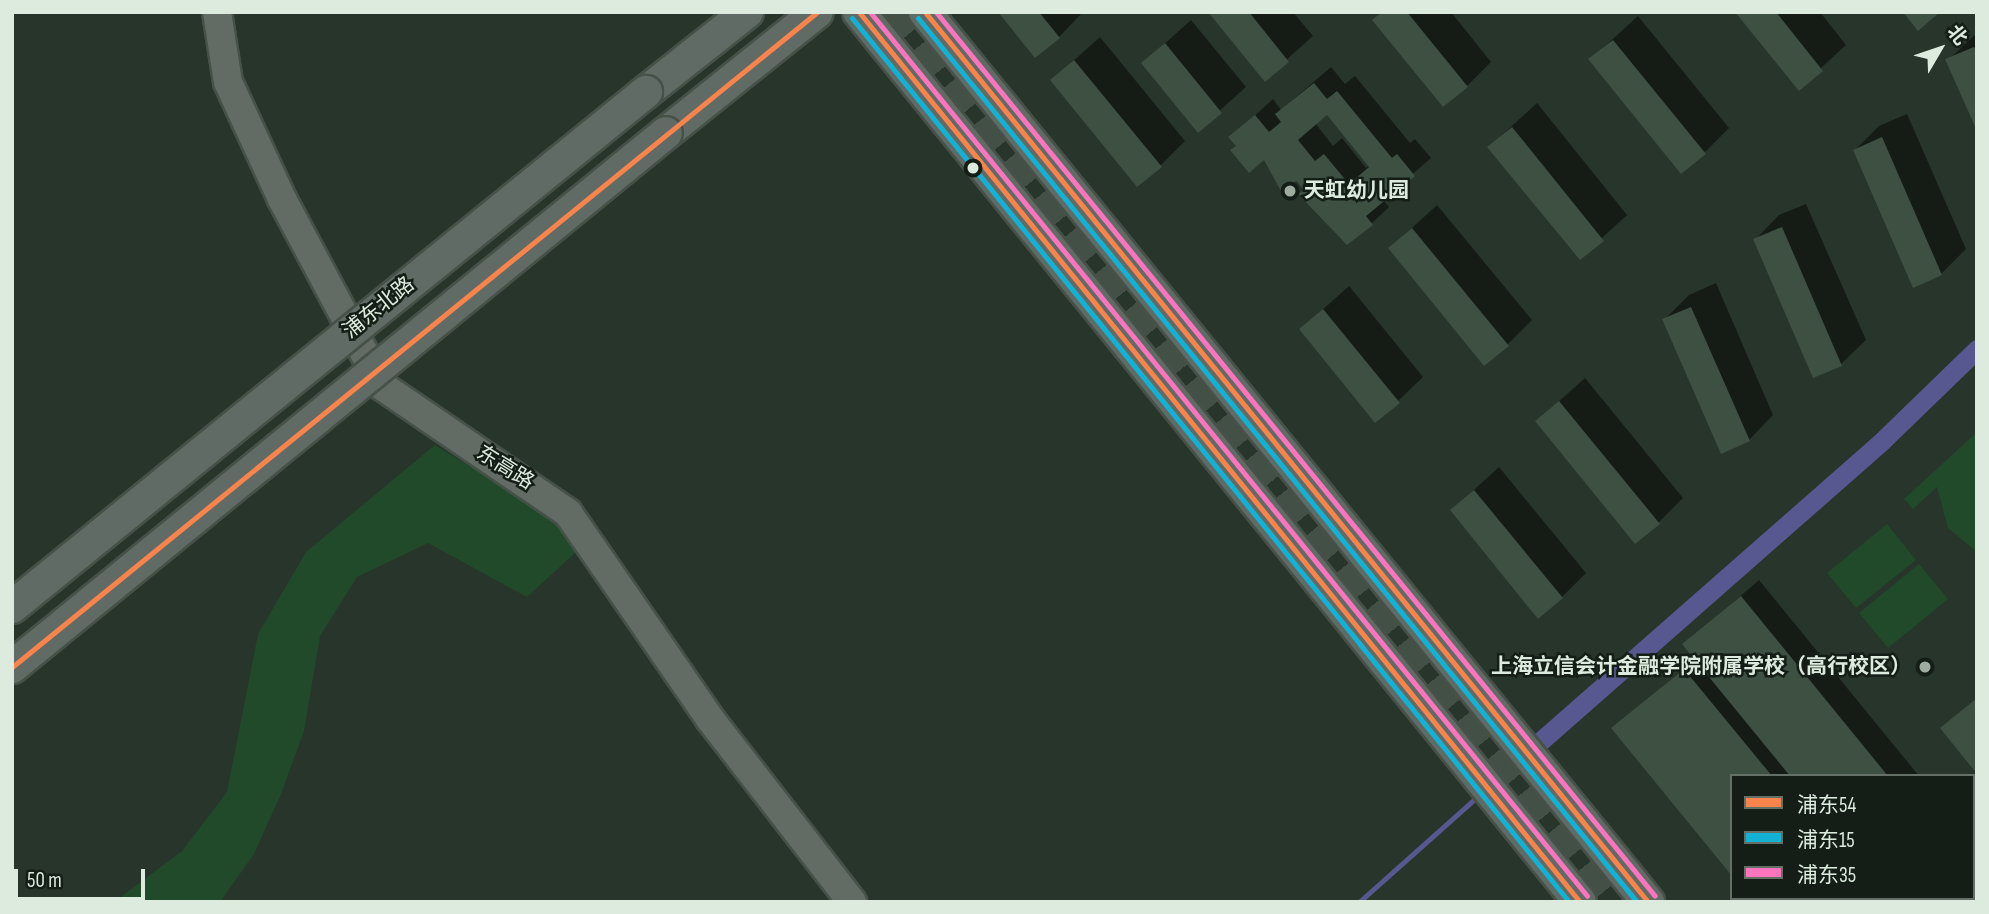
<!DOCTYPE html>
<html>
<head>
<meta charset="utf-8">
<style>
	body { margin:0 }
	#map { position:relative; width:1989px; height:914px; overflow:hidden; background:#28352a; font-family:"Sofia Sans Condensed","Noto Sans SC",sans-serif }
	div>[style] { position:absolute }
	.green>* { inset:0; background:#214a2a }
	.shadow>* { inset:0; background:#0007 }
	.stream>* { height:5px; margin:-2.5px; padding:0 2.5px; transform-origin:2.5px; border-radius:2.5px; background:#575890 }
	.canal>* { height:19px; margin:-9.5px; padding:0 9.5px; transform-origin:9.5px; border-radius:9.5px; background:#575890 }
	.building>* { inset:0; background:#3e5042 }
	.primary-tunnel>* { height:32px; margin-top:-16px; transform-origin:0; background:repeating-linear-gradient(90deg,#435045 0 32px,transparent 0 48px) }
	.roads { filter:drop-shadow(2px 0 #465148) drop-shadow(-2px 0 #465148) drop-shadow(0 2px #465148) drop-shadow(0 -2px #465148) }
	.secondary>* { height:28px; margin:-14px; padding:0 14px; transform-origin:14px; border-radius:14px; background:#626c64 }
	.primary>* { height:32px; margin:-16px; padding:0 16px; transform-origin:16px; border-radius:16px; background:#616b66 }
	.bridges { filter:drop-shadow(2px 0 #465148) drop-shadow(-2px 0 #465148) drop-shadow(0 2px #465148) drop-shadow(0 -2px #465148) }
	.primary-bridge>* { height:32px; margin:-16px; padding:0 16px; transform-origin:16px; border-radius:16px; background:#616b66 }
	.bus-1>* { height:5px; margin:-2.5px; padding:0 2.5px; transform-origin:2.5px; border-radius:2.5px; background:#f8844c }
	.bus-2>* { height:5px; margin:-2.5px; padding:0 2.5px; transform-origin:2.5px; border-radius:2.5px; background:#13b2d5 }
	.bus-3>* { height:5px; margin:-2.5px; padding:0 2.5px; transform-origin:2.5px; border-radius:2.5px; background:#fc73be }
	.dots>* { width:19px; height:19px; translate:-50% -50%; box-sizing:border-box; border:4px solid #141e16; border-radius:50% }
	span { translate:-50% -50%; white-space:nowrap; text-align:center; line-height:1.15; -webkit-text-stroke:5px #141e16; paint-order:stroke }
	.poi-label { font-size:21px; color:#ddebde; font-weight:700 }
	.left { translate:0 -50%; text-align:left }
	.right { translate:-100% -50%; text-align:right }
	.street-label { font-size:21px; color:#ddebde }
	.frame { position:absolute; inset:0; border:14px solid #ddebde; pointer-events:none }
	.legend { position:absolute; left:1730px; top:774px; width:245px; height:126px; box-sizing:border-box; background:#141e16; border:2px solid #647066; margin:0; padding:9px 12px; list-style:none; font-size:21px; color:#ddebde }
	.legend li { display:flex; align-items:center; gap:14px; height:35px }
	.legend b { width:35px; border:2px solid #647066 }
	.north { position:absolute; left:1905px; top:14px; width:70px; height:70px; -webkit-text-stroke:5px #141e16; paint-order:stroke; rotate:51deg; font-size:19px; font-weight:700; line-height:28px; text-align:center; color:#ddebde }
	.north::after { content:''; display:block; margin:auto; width:24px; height:32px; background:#ddebde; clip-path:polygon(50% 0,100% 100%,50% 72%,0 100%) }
	.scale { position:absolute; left:14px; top:869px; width:131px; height:32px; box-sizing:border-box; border:4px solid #ddebde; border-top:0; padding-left:9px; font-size:21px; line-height:24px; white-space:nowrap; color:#ddebde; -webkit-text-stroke:5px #141e16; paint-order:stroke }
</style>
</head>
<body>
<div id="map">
	<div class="green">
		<i style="clip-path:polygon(1977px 432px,1977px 552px,1948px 528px,1937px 487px,1913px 509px,1904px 499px)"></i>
		<i style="clip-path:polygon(435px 445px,550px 516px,576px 552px,527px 597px,428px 543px,357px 577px,320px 636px,304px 731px,281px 794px,254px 854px,220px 902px,114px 902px,182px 851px,227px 792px,258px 634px,306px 552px)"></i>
		<i style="clip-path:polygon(1887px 524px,1916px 560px,1856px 608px,1827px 573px)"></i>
		<i style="clip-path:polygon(1919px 564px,1948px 599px,1888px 648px,1859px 613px)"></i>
	</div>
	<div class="shadow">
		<i style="clip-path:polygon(1000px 12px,1083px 12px,1059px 37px)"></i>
		<i style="clip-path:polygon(1211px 12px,1293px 12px,1313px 36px,1265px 79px)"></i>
		<i style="clip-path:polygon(1383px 12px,1451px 12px,1491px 62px,1467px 86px)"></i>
		<i style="clip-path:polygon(1737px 12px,1820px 12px,1846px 45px,1799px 88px)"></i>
		<i style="clip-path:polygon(1638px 16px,1729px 128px,1705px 152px,1591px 59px)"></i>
		<i style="clip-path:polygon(1191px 20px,1246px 87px,1198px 130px,1143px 63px)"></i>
		<i style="clip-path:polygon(1977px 33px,1977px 127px,1948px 60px)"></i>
		<i style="clip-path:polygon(1100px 37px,1185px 141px,1160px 166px,1052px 80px)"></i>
		<i style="clip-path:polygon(evenodd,1331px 67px,1345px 84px,1355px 76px,1410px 143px,1415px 139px,1431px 158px,1383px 200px,1389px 207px,1372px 223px,1305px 189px,1264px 157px,1249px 170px,1231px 137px,1273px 99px,1281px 110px,1331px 67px,1327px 113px,1370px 165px,1366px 168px,1342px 138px,1333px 146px,1315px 123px,1327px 113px)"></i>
		<i style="clip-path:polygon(1537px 103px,1627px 215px,1580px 258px,1489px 147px)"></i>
		<i style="clip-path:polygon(1907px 114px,1966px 249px,1941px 274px,1855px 150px,1879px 126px)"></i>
		<i style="clip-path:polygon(1806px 204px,1866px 340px,1841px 364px,1814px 376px,1755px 240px,1779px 215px)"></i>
		<i style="clip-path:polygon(1437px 205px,1532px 320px,1507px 345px,1390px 248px)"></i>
		<i style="clip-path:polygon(1716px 283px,1773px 415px,1749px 440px,1664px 320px,1689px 295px)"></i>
		<i style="clip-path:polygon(1349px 286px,1423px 377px,1398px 401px,1301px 329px)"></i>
		<i style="clip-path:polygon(1585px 378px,1683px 498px,1658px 523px,1537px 421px)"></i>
		<i style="clip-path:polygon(1499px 467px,1586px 573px,1562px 597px,1452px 510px)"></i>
		<i style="clip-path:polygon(1759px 580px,1919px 776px,1732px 776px,1614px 728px,1696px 658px,1685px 644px)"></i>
		<i style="clip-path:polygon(1973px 843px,1977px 847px,1973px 877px)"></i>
		<i style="clip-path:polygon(1752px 898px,1947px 898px,1943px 902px)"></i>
	</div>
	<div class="stream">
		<i style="left:1359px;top:902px;width:161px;rotate:-41.7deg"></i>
	</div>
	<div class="canal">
		<i style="left:1535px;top:746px;width:463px;rotate:-41.3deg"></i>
		<i style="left:1883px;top:440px;width:131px;rotate:-44.1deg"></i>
		<i style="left:1495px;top:781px;width:32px;rotate:-41deg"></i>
	</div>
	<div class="building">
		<i style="clip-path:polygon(998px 12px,1039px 12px,1060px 38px,1035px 58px)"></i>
		<i style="clip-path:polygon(1208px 12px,1249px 12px,1289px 62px,1265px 82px)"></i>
		<i style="clip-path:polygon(1382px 12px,1407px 12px,1468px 87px,1443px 107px,1372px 20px)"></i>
		<i style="clip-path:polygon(1735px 12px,1776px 12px,1823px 71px,1799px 91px)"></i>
		<i style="clip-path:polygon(1903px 12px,1940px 12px,1918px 31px)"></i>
		<i style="clip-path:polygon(1613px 40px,1706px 154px,1681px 174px,1588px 59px)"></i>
		<i style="clip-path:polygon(1165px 43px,1222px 113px,1198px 133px,1141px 63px)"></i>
		<i style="clip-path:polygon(1974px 47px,1977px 52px,1977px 131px,1945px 59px)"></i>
		<i style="clip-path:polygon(1074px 60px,1162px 167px,1137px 187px,1050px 80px)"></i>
		<i style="clip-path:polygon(evenodd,1314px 83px,1327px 99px,1337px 91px,1392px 158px,1397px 154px,1415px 176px,1366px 216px,1373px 225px,1347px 245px,1298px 194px,1304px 190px,1296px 181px,1282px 193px,1264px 160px,1249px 173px,1230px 150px,1236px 146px,1228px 137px,1255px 115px,1269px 132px,1281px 122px,1275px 114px,1314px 83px,1327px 115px,1369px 167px,1349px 184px,1324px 154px,1315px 161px,1298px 140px,1327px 115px)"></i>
		<i style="clip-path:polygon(1512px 127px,1604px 241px,1580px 260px,1487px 147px)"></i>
		<i style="clip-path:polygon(1882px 137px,1942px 275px,1913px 288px,1853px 150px)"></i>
		<i style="clip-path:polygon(1782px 227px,1842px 366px,1813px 378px,1753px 239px)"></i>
		<i style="clip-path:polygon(1412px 228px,1509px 346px,1484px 366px,1388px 248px)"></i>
		<i style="clip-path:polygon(1691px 307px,1750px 441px,1721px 454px,1662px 319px)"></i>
		<i style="clip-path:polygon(1323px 309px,1400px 403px,1375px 423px,1299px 329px)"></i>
		<i style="clip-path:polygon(1559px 401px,1660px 524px,1635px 544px,1535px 421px)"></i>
		<i style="clip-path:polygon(1474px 490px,1563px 598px,1538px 619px,1450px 510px)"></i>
		<i style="clip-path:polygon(1741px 596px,1888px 776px,1790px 776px,1682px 644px)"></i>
		<i style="clip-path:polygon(1684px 669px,1772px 776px,1732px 776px,1732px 876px,1611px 728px)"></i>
		<i style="clip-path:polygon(1977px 698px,1977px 774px,1940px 728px)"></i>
		<i style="clip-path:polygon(1750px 898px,1871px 898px,1874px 902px,1753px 902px)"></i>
		<i style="clip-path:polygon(1890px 898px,1950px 898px,1946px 902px)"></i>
	</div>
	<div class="primary-tunnel">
		<i style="left:885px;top:12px;width:1145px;rotate:50.99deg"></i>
	</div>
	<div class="roads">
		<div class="secondary">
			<i style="left:217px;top:12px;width:71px;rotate:81.1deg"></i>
			<i style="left:228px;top:82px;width:129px;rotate:65.2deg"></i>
			<i style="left:282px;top:199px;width:212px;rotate:61.9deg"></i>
			<i style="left:382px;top:386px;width:225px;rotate:34.3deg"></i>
			<i style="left:568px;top:513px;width:250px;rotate:55.4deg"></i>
			<i style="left:710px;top:719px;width:232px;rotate:52.2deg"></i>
		</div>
		<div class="primary">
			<i style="left:859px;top:12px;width:1145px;rotate:50.99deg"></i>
			<i style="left:925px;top:12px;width:1147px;rotate:50.91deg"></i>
			<i style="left:646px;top:92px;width:129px;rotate:-38.4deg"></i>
			<i style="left:666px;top:133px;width:193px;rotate:-38.7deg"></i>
		</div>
	</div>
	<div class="bridges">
		<div class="primary-bridge">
			<i style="left:12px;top:607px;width:817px;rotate:-39.09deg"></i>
			<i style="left:12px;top:667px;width:844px;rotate:-39.23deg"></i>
		</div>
	</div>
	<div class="bus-1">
		<i style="left:859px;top:12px;width:1145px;rotate:50.99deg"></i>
		<i style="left:925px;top:12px;width:1147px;rotate:50.91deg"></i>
		<i style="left:12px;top:667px;width:1038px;rotate:-39.13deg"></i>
	</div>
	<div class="bus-2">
		<i style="left:852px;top:18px;width:1138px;rotate:50.95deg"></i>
		<i style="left:918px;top:18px;width:1139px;rotate:50.88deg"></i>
	</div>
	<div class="bus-3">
		<i style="left:870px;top:12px;width:1138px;rotate:50.95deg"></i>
		<i style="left:936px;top:12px;width:1139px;rotate:50.88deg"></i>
	</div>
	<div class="dots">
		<i style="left:973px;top:168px;background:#ddebde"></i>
		<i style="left:1290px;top:191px;background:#9eab9f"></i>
		<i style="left:1925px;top:667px;background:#9eab9f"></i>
	</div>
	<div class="poi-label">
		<span class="left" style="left:1304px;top:191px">天虹幼儿园</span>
		<span class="right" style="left:1911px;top:667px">上海立信会计金融学院附属学校（高行校区）</span>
	</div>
	<div class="street-label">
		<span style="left:379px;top:308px;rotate:-39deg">浦东北路</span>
		<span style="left:505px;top:468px;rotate:32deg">东高路</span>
	</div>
	<div class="frame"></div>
	<ul class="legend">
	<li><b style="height:9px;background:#f8844c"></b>浦东54</li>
	<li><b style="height:9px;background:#13b2d5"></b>浦东15</li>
	<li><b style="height:9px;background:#fc73be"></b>浦东35</li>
	</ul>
	<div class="north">北</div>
	<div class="scale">50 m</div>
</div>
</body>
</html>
